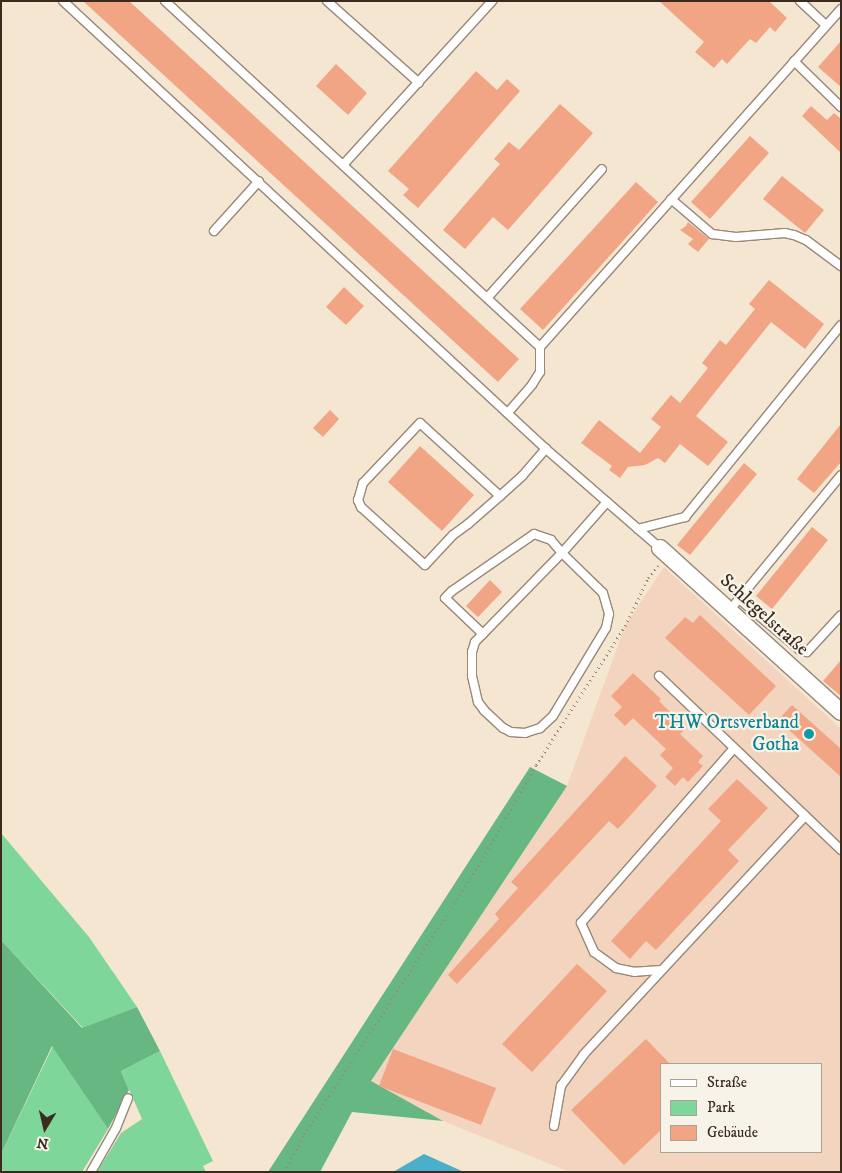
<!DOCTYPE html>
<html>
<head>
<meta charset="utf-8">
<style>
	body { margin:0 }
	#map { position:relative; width:842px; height:1173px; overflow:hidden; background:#f5e6d1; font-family:"IM FELL DW Pica",serif }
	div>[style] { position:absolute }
	.built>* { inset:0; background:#f3d4bf }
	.green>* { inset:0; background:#7fd69a }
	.forest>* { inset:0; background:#67b782 }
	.water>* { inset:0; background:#4ab0c9 }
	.building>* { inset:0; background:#f1a585 }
	.path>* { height:2.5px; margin-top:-1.25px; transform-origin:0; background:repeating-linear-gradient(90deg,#988878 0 1px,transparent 0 5px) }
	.roads { filter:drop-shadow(1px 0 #988878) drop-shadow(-1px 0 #988878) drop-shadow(0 1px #988878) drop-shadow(0 -1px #988878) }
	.lane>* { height:8px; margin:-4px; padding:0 4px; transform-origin:4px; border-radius:4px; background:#fff }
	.street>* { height:16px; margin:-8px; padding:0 8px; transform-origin:8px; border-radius:8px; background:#fff }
	.dots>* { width:14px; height:14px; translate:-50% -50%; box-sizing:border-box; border:2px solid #f7f3e8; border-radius:50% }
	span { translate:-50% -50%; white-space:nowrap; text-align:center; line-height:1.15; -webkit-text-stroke:4.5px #f7f3e8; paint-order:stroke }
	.street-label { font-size:19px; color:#3b2a1e }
	.culture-label { font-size:19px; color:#0d838f }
	.right { translate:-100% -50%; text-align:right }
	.frame { position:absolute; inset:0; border:2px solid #3b2a1e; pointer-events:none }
	.legend { position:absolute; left:660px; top:1063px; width:162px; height:90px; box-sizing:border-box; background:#f7f3e8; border:1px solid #aca397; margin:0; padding:6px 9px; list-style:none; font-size:15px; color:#3b2a1e }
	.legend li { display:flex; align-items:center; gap:10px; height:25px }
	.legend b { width:25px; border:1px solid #aca397 }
	.north { position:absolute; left:20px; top:1103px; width:50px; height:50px; -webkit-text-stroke:4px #f7f3e8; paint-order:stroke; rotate:189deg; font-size:14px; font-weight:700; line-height:20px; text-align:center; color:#3b2a1e }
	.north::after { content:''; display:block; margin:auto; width:18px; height:22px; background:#3b2a1e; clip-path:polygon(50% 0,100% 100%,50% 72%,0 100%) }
</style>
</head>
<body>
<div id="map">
	<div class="built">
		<i style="clip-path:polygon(evenodd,664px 567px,841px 729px,841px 1172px,570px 1172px,443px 1121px,370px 1081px,567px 786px,625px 626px,664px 567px,661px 1064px,821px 1064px,821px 1152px,661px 1152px,661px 1064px)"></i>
	</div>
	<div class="green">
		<i style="clip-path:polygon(1px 833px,89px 937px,137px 1007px,83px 1028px,1px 940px)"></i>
		<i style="clip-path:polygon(53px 1046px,108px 1129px,82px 1172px,4px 1172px,1px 1168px,1px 1154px)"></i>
		<i style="clip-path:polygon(160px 1051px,213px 1161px,203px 1166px,206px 1172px,97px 1172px,121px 1133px,142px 1119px,121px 1071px)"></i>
	</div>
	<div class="forest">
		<i style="clip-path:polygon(530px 767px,567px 786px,371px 1081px,443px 1121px,352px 1112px,320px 1172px,268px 1172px)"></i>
		<i style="clip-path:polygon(1px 940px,82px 1028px,137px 1007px,160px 1051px,121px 1071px,129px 1090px,108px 1129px,52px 1046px,1px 1154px)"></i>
	</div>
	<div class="water">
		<i style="clip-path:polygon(424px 1154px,464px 1172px,393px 1172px)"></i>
	</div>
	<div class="building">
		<i style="clip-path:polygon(83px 1px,129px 1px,519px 359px,498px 382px)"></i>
		<i style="clip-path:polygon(659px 1px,769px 1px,787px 18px,775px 32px,770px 27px,756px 43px,750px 39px,727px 64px,722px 59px,714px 68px,695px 52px,704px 42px)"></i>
		<i style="clip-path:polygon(841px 41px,841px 87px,818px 67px)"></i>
		<i style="clip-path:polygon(336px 64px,367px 93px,348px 115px,316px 86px)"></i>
		<i style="clip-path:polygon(476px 71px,497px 90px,507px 79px,520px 91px,418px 208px,403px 195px,409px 189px,388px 171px)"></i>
		<i style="clip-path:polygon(560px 104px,593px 133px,508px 230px,493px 217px,465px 249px,443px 230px,500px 164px,494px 159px,509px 142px,519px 150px)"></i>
		<i style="clip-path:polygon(811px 106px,827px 120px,834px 113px,841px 119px,841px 153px,802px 116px)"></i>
		<i style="clip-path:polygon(750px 136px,769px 153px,710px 219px,691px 202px)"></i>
		<i style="clip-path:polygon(782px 176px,824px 210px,805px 233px,763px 199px)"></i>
		<i style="clip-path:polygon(636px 182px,658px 202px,543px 330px,520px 309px)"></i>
		<i style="clip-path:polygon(688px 222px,709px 239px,698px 252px,688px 244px,693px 239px,680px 230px,686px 226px)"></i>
		<i style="clip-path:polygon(769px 280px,824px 324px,805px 349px,771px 322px,696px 416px,728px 442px,708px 466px,680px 444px,665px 463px,658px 458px,645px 465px,628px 467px,620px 478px,609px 470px,612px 466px,581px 443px,599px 420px,640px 453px,661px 427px,651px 419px,671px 395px,680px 403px,708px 368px,702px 363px,720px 340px,726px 345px,755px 309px,749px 304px)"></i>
		<i style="clip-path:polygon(344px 287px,364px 306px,346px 325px,326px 307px)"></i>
		<i style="clip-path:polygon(330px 410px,339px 419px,323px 437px,313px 428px)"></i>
		<i style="clip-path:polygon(841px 424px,841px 462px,814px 493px,797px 479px)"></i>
		<i style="clip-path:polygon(420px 446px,474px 495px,442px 531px,388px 482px)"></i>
		<i style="clip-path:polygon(744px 463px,757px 474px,690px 555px,677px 545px)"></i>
		<i style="clip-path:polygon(812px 527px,828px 540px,772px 609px,756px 596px)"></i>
		<i style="clip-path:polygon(490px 580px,502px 592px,478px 617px,466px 606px)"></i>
		<i style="clip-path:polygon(700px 615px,776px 686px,749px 715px,665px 638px,685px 617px,693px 623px)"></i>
		<i style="clip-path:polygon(841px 660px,841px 696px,823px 681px)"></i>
		<i style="clip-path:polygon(633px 673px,661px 699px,659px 701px,686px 728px,680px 734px,703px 756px,698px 762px,703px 766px,688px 782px,683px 777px,675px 786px,665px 777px,673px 768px,660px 755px,666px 749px,633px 718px,625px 726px,614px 715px,622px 707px,611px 696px)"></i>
		<i style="clip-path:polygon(792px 705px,841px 749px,841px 777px,778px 720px)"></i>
		<i style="clip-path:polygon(625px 756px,657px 786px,618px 829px,609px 821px,457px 984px,448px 975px,499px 919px,495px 914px,518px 888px,511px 882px)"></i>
		<i style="clip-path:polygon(737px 779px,768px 808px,728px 850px,739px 861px,656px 950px,646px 941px,630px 959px,611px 941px,721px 821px,708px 809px)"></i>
		<i style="clip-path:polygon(577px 964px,607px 991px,532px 1072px,502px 1044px)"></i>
		<i style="clip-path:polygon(646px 1039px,670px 1064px,661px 1064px,661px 1130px,624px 1165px,571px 1110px)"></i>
		<i style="clip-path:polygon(393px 1049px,496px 1088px,481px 1125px,379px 1086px)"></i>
	</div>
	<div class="path">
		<i style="left:284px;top:1172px;width:43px;rotate:-62.2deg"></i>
		<i style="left:304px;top:1134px;width:320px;rotate:-57deg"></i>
		<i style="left:478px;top:866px;width:116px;rotate:-60.1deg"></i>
		<i style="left:536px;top:765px;width:165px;rotate:-57.4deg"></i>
		<i style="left:625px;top:626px;width:53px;rotate:-64.4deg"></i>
		<i style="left:648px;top:578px;width:16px;rotate:-50deg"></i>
	</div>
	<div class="roads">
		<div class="lane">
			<i style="left:63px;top:1px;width:659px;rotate:42.85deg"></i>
			<i style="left:546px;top:449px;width:151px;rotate:41deg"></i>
			<i style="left:165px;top:1px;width:510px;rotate:42.7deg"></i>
			<i style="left:540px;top:347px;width:25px;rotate:90deg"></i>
			<i style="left:540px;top:372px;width:15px;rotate:122deg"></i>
			<i style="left:532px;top:385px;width:37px;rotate:131deg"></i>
			<i style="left:327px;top:1px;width:123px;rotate:41.7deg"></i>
			<i style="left:800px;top:1px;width:35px;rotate:43deg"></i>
			<i style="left:794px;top:61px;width:66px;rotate:44.4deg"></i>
			<i style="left:343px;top:165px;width:222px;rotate:-47.7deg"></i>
			<i style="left:671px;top:199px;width:54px;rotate:40.5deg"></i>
			<i style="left:712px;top:234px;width:24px;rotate:7deg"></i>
			<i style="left:736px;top:237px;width:49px;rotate:-4.7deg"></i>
			<i style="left:785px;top:233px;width:9px;rotate:13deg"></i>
			<i style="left:794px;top:235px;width:13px;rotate:23deg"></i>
			<i style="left:806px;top:240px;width:44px;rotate:36.6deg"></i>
			<i style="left:214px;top:231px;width:67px;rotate:-48deg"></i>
			<i style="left:488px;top:297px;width:171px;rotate:-48.3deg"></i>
			<i style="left:540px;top:347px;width:453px;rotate:-48.3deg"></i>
			<i style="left:500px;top:496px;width:108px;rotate:-137.6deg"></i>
			<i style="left:420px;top:423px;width:83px;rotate:133.5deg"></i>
			<i style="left:363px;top:483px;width:18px;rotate:106deg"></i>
			<i style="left:358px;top:500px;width:8px;rotate:67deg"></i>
			<i style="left:361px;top:507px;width:86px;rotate:42.2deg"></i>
			<i style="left:425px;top:565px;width:41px;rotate:-47deg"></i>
			<i style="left:453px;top:535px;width:19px;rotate:-36deg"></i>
			<i style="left:468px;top:524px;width:43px;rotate:-41.2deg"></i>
			<i style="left:500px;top:496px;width:31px;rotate:-42deg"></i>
			<i style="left:523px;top:475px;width:35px;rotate:-49deg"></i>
			<i style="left:638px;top:529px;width:49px;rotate:-14.3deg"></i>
			<i style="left:685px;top:517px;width:247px;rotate:-50.9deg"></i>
			<i style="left:739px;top:599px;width:80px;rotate:39.9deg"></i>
			<i style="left:800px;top:650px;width:7px;rotate:16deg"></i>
			<i style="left:807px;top:652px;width:50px;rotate:-47.4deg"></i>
			<i style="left:729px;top:611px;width:176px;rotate:-50.5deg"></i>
			<i style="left:483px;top:634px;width:52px;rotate:-136.5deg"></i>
			<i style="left:445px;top:598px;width:10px;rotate:-45deg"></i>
			<i style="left:452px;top:591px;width:100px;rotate:-34.8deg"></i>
			<i style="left:534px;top:534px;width:18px;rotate:19deg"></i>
			<i style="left:551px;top:540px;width:17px;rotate:50deg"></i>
			<i style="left:562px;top:553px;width:57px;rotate:44.3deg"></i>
			<i style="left:603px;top:593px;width:22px;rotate:74deg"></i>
			<i style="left:609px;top:614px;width:14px;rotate:102deg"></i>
			<i style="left:606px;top:628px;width:103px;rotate:121.1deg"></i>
			<i style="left:553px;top:716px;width:18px;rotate:137deg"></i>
			<i style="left:540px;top:728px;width:16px;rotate:162deg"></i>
			<i style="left:525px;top:733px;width:14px;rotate:-176deg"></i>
			<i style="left:511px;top:732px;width:9px;rotate:-153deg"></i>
			<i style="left:503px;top:728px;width:26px;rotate:-137deg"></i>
			<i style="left:484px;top:710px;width:10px;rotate:-127deg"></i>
			<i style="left:478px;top:702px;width:27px;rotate:-103deg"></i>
			<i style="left:472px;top:676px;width:24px;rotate:-90deg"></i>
			<i style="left:472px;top:652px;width:10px;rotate:-73deg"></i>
			<i style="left:475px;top:642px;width:124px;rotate:-45.7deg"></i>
			<i style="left:562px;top:553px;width:68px;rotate:-48.6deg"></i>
			<i style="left:659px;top:676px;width:252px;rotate:43.7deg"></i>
			<i style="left:661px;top:970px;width:26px;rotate:176deg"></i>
			<i style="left:635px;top:972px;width:19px;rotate:-168deg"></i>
			<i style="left:616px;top:968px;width:27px;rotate:-144deg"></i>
			<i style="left:594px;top:952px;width:32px;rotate:-114deg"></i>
			<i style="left:581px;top:923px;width:232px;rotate:-48.8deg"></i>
			<i style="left:554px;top:1126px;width:41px;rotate:-80.1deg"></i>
			<i style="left:561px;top:1086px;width:39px;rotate:-54deg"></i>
			<i style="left:584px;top:1054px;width:325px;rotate:-47.1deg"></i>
			<i style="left:91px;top:1172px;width:51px;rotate:-60.4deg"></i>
			<i style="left:116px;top:1128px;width:32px;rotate:-68deg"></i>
		</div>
		<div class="street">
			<i style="left:660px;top:548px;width:244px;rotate:42.2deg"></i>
		</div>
	</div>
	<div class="dots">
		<i style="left:809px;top:734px;background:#0f9aa8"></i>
	</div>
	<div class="street-label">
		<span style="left:764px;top:615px;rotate:42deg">Schlegelstraße</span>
	</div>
	<div class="culture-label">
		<span class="right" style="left:799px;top:734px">THW Ortsverband<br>Gotha</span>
	</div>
	<div class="frame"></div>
	<ul class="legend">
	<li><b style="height:6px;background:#fff"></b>Straße</li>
	<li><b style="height:14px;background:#7fd69a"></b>Park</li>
	<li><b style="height:14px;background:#f1a585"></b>Gebäude</li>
	</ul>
	<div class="north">N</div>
</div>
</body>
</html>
